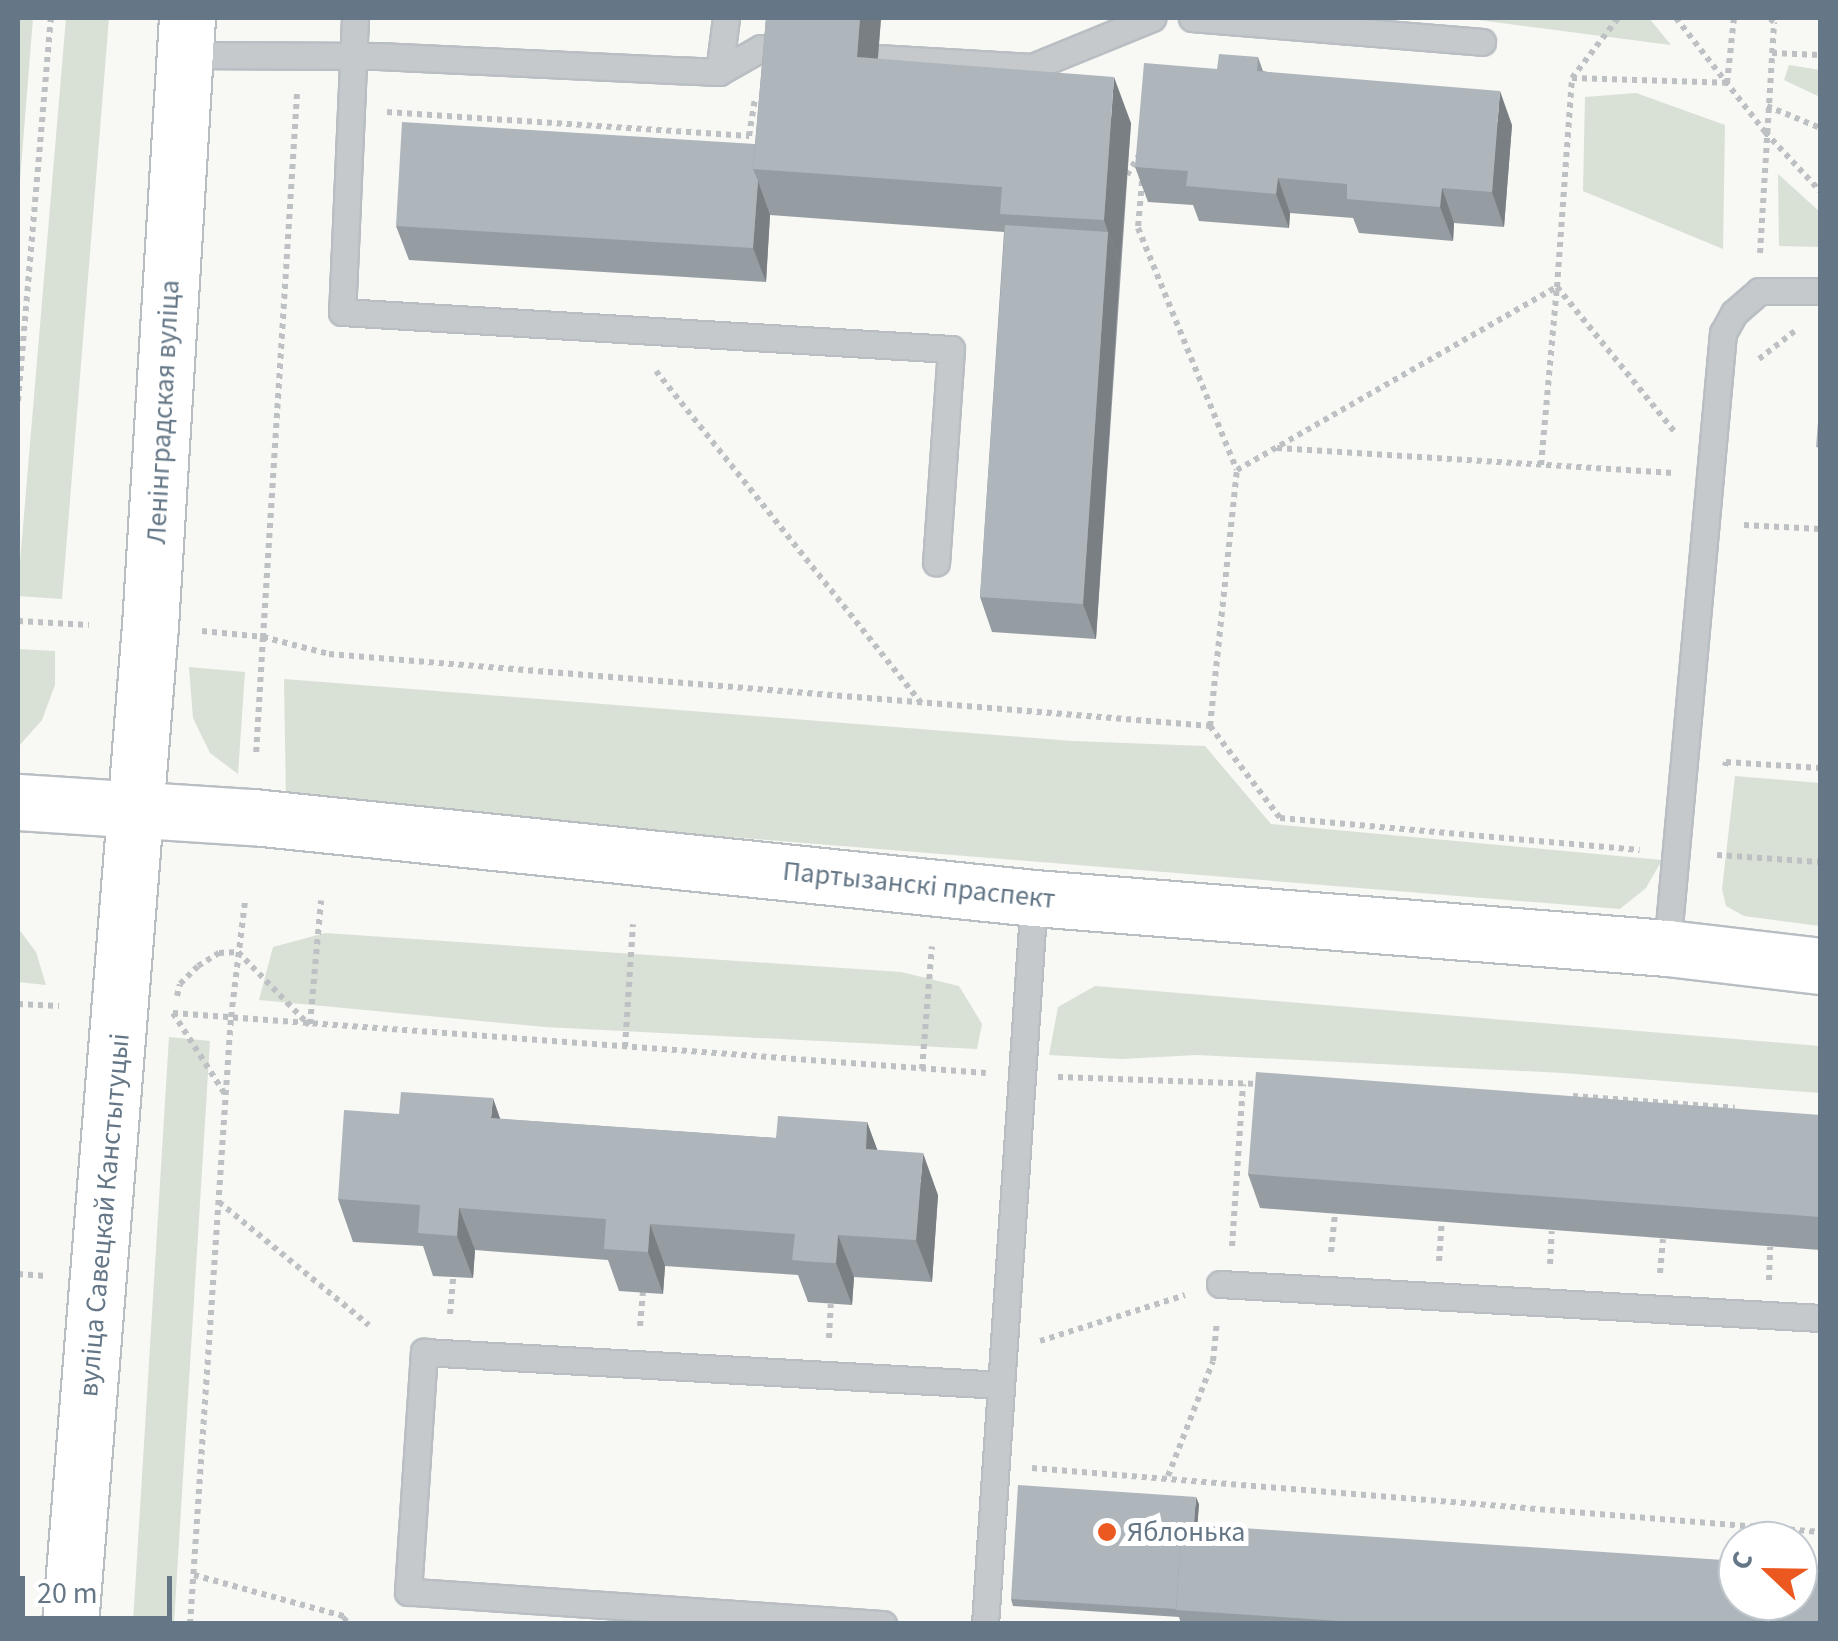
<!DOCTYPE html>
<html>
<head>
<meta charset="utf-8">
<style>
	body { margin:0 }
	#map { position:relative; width:1838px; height:1641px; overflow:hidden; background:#f8f8f5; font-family:"Source Sans 3",sans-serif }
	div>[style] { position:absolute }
	.green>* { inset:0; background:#d9e0d6 }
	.path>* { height:6px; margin-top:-3px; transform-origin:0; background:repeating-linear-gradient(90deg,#bec1c3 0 5px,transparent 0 10px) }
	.roads { filter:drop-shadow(2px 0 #b9bec3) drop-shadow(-2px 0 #b9bec3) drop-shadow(0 2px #b9bec3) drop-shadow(0 -2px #b9bec3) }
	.service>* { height:25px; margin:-12.5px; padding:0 12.5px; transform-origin:12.5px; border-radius:12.5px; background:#c5c9cc }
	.secondary>* { height:55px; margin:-27.5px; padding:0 27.5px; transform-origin:27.5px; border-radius:27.5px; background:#fff }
	.primary>* { height:55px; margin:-27.5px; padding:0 27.5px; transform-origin:27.5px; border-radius:27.5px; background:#fff }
	.wall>* { inset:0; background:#969da2 }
	.shaded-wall>* { inset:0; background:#7a7f84 }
	.building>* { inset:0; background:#aeb6bc }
	.dots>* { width:28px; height:28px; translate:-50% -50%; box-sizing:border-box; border:5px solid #fff; border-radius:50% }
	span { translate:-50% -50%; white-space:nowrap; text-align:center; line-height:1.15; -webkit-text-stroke:10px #fff; paint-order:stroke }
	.street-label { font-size:28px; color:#657787 }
	.poi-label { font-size:28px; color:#657787 }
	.left { translate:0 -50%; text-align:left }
	.frame { position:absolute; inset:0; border:20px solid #657787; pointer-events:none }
	.north { position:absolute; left:1718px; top:1521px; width:100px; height:100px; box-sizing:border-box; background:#fff; border:2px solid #c1c9cf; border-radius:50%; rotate:292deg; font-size:28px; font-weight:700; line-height:40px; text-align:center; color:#657787 }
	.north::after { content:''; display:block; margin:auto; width:35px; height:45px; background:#ec5920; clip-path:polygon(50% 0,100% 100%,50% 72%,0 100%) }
	.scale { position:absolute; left:20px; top:1576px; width:152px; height:45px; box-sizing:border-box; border:5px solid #657787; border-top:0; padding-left:12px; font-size:30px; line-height:35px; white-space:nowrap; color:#657787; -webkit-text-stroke:8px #fff; paint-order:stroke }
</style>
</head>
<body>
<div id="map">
	<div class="green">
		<i style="clip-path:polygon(18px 18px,33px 18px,18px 205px)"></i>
		<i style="clip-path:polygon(66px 18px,109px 18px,62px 599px,18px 596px,18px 586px)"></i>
		<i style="clip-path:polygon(1463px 18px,1649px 18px,1671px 45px)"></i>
		<i style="clip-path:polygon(1789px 65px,1820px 70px,1820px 97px,1784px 80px)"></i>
		<i style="clip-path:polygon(1636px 93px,1725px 125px,1723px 249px,1583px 191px,1585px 97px)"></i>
		<i style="clip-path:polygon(1778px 174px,1820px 212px,1820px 247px,1779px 246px)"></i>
		<i style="clip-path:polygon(18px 649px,55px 651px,55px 685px,42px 720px,18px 747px)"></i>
		<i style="clip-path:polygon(189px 667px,245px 672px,238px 774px,210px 753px,193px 718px)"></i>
		<i style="clip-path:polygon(284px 679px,1072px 741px,1205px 746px,1271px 824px,1662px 860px,1646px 888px,1620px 909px,286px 801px)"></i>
		<i style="clip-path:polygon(1735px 776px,1820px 783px,1820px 926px,1744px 916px,1726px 906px,1722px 889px)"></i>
		<i style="clip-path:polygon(18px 928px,36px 952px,46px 985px,18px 982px)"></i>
		<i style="clip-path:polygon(325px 933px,901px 972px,959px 986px,982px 1024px,977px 1049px,545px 1027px,259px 1000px,273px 947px)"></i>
		<i style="clip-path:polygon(1095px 986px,1820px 1046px,1820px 1093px,1563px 1073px,1197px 1055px,1121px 1059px,1049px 1055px,1058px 1007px)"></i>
		<i style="clip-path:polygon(169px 1037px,210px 1041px,174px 1623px,133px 1623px)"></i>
	</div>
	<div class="path">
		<i style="left:1676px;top:18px;width:145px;rotate:52deg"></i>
		<i style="left:1765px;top:132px;width:81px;rotate:47deg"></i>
		<i style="left:1772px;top:53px;width:48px;rotate:2.4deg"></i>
		<i style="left:1572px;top:78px;width:155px;rotate:1.8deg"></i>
		<i style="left:1727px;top:83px;width:65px;rotate:-83.9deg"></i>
		<i style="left:297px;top:94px;width:544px;rotate:93.58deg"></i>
		<i style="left:263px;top:637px;width:68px;rotate:14.4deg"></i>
		<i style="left:329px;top:654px;width:884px;rotate:4.67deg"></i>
		<i style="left:1210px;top:726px;width:116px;rotate:52.7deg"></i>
		<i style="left:1280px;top:818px;width:361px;rotate:5.1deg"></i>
		<i style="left:1767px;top:106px;width:57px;rotate:22.5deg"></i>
		<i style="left:387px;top:112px;width:363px;rotate:3.8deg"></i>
		<i style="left:749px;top:136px;width:39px;rotate:-81deg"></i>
		<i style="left:1127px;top:175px;width:26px;rotate:-59deg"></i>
		<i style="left:1142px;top:181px;width:47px;rotate:94.9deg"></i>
		<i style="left:1138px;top:228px;width:261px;rotate:67.8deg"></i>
		<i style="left:1760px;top:253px;width:231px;rotate:-86.5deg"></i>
		<i style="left:1774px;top:22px;width:6px;rotate:-141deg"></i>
		<i style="left:1759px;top:359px;width:47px;rotate:-38.1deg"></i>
		<i style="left:656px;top:371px;width:428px;rotate:51.4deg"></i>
		<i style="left:18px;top:401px;width:384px;rotate:-85.1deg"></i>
		<i style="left:1277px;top:448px;width:397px;rotate:3.6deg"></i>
		<i style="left:1541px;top:465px;width:179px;rotate:-84.9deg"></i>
		<i style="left:1557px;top:287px;width:186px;rotate:50.9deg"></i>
		<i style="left:1744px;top:525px;width:76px;rotate:3deg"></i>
		<i style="left:18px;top:621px;width:71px;rotate:3.2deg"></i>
		<i style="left:202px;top:631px;width:61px;rotate:5.6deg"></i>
		<i style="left:263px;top:637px;width:117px;rotate:93.4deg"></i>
		<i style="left:1210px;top:726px;width:257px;rotate:-84deg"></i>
		<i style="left:1237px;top:470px;width:369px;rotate:-29.8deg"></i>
		<i style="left:1557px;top:287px;width:210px;rotate:-85.9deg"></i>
		<i style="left:1572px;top:78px;width:76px;rotate:-52.5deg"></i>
		<i style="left:1725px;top:766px;width:4px;rotate:-76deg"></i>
		<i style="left:1726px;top:762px;width:94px;rotate:3.7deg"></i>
		<i style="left:1717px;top:855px;width:103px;rotate:3.9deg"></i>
		<i style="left:177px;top:996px;width:12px;rotate:-76deg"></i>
		<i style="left:180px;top:984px;width:25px;rotate:-45deg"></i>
		<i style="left:198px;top:966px;width:25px;rotate:-32deg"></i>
		<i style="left:219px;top:953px;width:19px;rotate:-3deg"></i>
		<i style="left:238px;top:952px;width:102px;rotate:45.8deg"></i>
		<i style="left:18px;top:1004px;width:41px;rotate:2.8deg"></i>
		<i style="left:173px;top:1013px;width:815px;rotate:4.22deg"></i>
		<i style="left:173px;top:1013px;width:96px;rotate:57.3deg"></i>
		<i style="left:310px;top:1024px;width:124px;rotate:-84.9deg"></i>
		<i style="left:625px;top:1047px;width:123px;rotate:-86.3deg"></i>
		<i style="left:922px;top:1069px;width:123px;rotate:-85.4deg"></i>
		<i style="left:1058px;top:1077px;width:202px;rotate:2deg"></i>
		<i style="left:1573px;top:1096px;width:162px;rotate:4.2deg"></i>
		<i style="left:219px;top:1202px;width:194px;rotate:39.4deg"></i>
		<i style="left:1232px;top:1246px;width:162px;rotate:-86.1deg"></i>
		<i style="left:1331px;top:1252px;width:38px;rotate:-84deg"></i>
		<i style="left:1439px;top:1261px;width:39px;rotate:-86deg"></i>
		<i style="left:1550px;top:1264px;width:33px;rotate:-87deg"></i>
		<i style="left:1660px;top:1273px;width:34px;rotate:-85deg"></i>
		<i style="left:18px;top:1274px;width:28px;rotate:4deg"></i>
		<i style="left:1769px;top:1280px;width:33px;rotate:-88deg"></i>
		<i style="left:450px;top:1314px;width:37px;rotate:-85deg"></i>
		<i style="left:640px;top:1326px;width:34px;rotate:-85deg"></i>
		<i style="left:829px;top:1338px;width:34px;rotate:-87deg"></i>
		<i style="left:1040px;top:1341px;width:152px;rotate:-17.6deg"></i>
		<i style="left:1032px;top:1468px;width:791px;rotate:4.64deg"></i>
		<i style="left:1168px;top:1476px;width:123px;rotate:-68.6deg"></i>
		<i style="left:1213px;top:1361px;width:40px;rotate:-84.3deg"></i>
		<i style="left:194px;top:1575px;width:159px;rotate:15.4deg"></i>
		<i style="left:347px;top:1617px;width:10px;rotate:135deg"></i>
		<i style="left:190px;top:1624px;width:608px;rotate:-86.14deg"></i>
		<i style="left:231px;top:1017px;width:116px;rotate:-83.1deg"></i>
	</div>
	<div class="roads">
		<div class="service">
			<i style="left:355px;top:18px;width:294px;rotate:92.5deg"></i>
			<i style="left:342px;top:312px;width:610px;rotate:3.48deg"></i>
			<i style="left:951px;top:349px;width:214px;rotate:94deg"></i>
			<i style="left:1192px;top:18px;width:291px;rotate:4.7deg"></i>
			<i style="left:185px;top:55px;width:193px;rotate:0.3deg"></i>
			<i style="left:378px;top:56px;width:341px;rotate:2.7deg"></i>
			<i style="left:719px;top:72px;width:54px;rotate:-82.6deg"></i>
			<i style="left:877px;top:58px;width:155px;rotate:3.3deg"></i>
			<i style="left:1032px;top:67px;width:130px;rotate:-22.2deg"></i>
			<i style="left:719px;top:72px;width:48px;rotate:-29.7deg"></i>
			<i style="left:761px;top:48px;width:22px;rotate:3deg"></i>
			<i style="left:1667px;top:948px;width:618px;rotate:-84.8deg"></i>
			<i style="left:1723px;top:333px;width:23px;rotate:-61deg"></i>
			<i style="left:1734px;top:313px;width:33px;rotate:-41deg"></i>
			<i style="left:1759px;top:291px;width:61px"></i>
			<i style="left:1220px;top:1284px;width:601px;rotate:3.24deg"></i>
			<i style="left:883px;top:1624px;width:476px;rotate:-176.1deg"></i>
			<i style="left:408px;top:1592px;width:241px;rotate:-86.2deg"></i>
			<i style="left:424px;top:1352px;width:578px;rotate:3.27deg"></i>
			<i style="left:985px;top:1624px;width:728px;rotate:-86.14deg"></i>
		</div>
		<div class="secondary">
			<i style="left:70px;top:1624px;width:1001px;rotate:-85.42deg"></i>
			<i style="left:150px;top:626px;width:609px;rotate:-86.52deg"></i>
		</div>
		<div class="primary">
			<i style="left:18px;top:802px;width:235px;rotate:3.7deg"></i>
			<i style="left:253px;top:817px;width:785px;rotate:5.92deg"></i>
			<i style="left:1034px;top:898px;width:635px;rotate:4.52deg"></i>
			<i style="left:1667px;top:948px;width:154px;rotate:6.7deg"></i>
		</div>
	</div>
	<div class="wall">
		<i style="clip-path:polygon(766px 18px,881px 18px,878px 59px,1131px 123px,1096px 639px,992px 632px,980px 597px,1004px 232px,770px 215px,766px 282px,409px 260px,396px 226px,755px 144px)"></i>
		<i style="clip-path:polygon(1258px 57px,1263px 71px,1512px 125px,1504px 227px,1454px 223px,1453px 241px,1359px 233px,1353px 218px,1290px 213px,1289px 228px,1199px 221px,1193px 205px,1148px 202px,1135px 167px,1217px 69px)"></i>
		<i style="clip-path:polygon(399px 1114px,500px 1119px,776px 1138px,867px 1122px,877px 1150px,938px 1195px,932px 1282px,854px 1277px,852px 1305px,808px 1302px,798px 1275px,665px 1266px,663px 1294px,619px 1291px,608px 1260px,475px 1250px,473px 1278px,433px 1276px,423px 1246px,353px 1242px,338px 1199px)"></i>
		<i style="clip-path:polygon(1820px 1115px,1820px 1250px,1260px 1208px,1248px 1174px)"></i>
		<i style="clip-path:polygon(1199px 1504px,1197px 1525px,1820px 1624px,1181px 1624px,1179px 1617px,1013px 1606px,1011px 1599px)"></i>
	</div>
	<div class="shaded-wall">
		<i style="clip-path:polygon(860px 18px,881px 18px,874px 103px,857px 57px)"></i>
		<i style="clip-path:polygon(1114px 77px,1131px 123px,1120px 267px,1104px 220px)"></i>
		<i style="clip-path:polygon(1500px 91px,1512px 125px,1504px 227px,1492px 192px)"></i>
		<i style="clip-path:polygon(1278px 178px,1290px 213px,1289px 228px,1276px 194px)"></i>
		<i style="clip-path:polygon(758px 181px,770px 215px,766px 282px,753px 248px)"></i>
		<i style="clip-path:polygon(1442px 188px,1454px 223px,1453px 241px,1440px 207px)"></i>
		<i style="clip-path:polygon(1108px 232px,1120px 267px,1096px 639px,1083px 604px)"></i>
		<i style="clip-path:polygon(493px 1098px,508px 1141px,491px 1118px)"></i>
		<i style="clip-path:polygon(867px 1122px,883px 1165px,866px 1149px)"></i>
		<i style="clip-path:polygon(923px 1153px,938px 1195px,932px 1282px,916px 1240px)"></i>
		<i style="clip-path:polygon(459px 1208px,475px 1250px,473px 1278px,457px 1236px)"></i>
		<i style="clip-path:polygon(650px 1224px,665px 1266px,663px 1294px,648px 1252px)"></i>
		<i style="clip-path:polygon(838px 1235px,854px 1277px,852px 1305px,836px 1263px)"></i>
		<i style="clip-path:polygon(1196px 1497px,1199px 1504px,1191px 1611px,1188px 1610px)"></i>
	</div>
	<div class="building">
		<i style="clip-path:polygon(766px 18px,860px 18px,857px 57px,1114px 77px,1104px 220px,1000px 214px,1002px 187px,753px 169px)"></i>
		<i style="clip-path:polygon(1219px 54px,1258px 57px,1257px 71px,1500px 91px,1492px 192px,1442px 188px,1440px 207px,1347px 199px,1347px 184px,1278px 178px,1276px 194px,1186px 186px,1188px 171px,1135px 167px,1144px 63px,1217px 69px)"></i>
		<i style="clip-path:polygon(402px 122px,755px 144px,753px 169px,758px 181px,753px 248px,396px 226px)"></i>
		<i style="clip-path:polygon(1005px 225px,1108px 232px,1083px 604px,980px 597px)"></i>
		<i style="clip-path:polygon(1820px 397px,1820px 448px,1816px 447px)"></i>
		<i style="clip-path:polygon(1256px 1072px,1820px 1115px,1820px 1217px,1248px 1174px)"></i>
		<i style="clip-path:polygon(401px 1092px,493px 1098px,491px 1118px,776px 1138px,778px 1116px,867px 1122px,866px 1149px,923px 1153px,916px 1240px,838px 1235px,836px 1263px,815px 1262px,792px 1260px,795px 1234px,650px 1224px,648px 1252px,604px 1249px,606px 1219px,459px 1208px,457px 1236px,418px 1233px,420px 1205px,338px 1199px,344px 1110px,399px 1114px)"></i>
		<i style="clip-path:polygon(1018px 1485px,1196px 1497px,1194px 1525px,1182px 1524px,1176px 1609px,1011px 1599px)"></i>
		<i style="clip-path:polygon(1182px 1524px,1738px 1561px,1738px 1601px,1798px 1601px,1798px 1565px,1820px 1566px,1820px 1624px,1385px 1624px,1176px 1610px)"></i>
	</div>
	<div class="dots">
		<i style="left:1107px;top:1532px;background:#ec5920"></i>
	</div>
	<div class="street-label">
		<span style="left:163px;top:412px;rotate:-87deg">Ленінградская вуліца</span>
		<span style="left:919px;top:885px;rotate:6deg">Партызанскі праспект</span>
		<span style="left:104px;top:1215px;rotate:-85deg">вуліца Савецкай Канстытуцыі</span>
	</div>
	<div class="poi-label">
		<span class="left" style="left:1127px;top:1532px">Яблонька</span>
	</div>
	<div class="frame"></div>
	<div class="north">С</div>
	<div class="scale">20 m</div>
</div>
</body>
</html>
